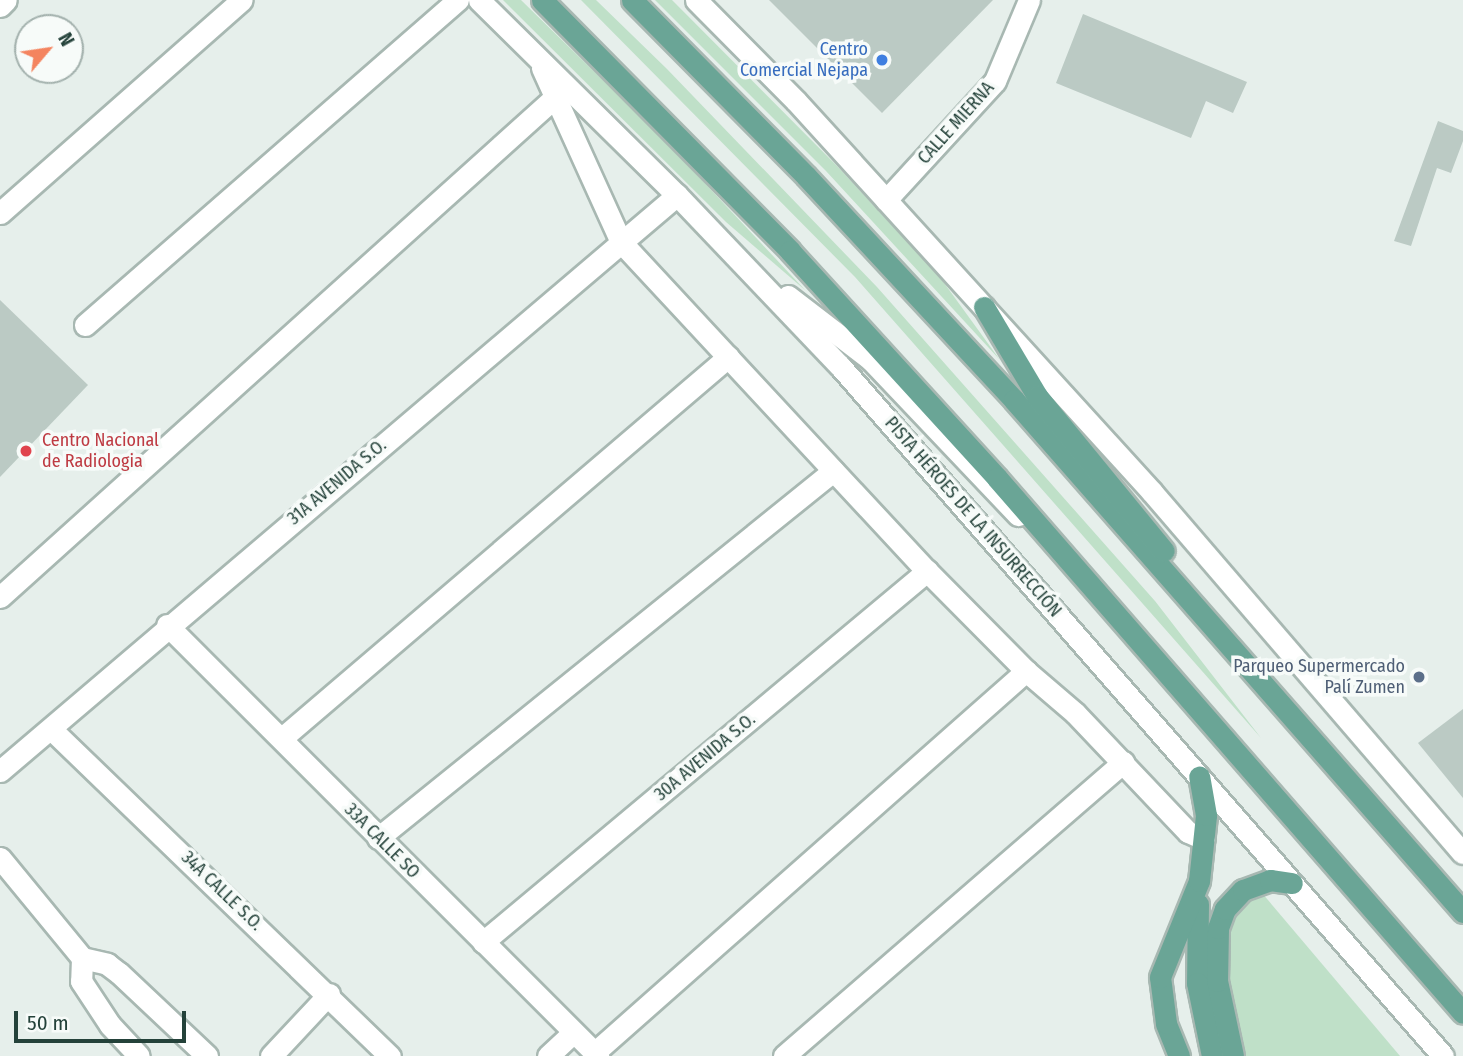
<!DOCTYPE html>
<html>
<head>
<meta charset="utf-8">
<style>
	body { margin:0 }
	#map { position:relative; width:1463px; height:1056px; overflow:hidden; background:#e6efeb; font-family:"Fira Sans Condensed",sans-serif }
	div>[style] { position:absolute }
	.green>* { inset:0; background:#bfe0c8 }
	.building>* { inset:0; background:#bbcac4 }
	.roads { filter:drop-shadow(2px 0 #a8b8b2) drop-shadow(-2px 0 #a8b8b2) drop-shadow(0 2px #a8b8b2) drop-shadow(0 -2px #a8b8b2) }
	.minor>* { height:21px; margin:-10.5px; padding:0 10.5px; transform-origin:10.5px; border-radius:10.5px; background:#fff }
	.major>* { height:21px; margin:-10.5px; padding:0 10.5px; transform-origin:10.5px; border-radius:10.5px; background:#6aa596 }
	.dots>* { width:19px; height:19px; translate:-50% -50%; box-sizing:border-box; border:4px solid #f7fbf9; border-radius:50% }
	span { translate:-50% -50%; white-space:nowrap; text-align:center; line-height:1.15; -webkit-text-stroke:7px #f7fbf9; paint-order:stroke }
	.shop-label { font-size:18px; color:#366cbe }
	.right { translate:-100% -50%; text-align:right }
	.street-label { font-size:18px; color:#24423a }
	.health-label { font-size:18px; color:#be3a42 }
	.left { translate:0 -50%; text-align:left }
	.service-label { font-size:18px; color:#4e5e75 }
	.north { position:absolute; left:14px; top:14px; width:70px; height:70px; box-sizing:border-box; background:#f7fbf9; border:2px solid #a3b1ad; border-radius:50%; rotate:61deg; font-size:19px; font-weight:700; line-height:28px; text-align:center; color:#24423a }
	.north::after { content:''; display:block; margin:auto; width:24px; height:32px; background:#f4845f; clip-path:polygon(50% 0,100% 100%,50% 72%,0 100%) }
	.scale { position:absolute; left:14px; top:1011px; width:172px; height:32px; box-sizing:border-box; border:4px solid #24423a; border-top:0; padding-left:9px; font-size:21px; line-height:24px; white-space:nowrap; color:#24423a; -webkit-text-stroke:5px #f7fbf9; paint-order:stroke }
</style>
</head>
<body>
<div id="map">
	<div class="green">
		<i style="clip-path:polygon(503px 0,521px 0,668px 144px,805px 290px,726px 222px)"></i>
		<i style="clip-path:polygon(581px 0,596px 0,667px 69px,877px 287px,1155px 601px,1261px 738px,855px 277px)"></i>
		<i style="clip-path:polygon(655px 0,672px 0,837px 166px,939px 276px,1000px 360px,826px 171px)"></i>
		<i style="clip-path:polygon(1262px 893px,1400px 1056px,1245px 1056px,1229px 988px,1229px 926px,1239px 909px)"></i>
	</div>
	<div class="building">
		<i style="clip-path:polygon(769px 0,993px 0,882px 113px)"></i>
		<i style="clip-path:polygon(1083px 14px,1247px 82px,1233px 113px,1206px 101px,1191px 138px,1056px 83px)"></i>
		<i style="clip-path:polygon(1438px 121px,1463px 131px,1463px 141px,1451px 173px,1437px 168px,1411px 246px,1394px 241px)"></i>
		<i style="clip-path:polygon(0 300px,88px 385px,0 477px)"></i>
		<i style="clip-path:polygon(1463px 709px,1463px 798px,1418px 743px)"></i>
	</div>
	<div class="roads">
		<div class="minor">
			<i style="left:479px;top:0;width:278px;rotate:44.6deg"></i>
			<i style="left:677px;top:195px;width:236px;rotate:46.4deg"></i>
			<i style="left:840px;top:366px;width:916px;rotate:48.85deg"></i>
			<i style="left:696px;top:0;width:142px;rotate:45.3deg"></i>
			<i style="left:796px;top:101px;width:529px;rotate:47.68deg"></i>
			<i style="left:1152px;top:492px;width:476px;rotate:49.3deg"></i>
			<i style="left:0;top:6px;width:8px;rotate:-45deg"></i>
			<i style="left:542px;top:68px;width:191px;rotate:65.6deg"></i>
			<i style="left:621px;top:242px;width:449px;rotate:47.1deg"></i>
			<i style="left:927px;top:571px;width:141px;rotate:45.3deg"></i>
			<i style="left:1026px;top:671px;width:65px;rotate:40.6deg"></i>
			<i style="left:1075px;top:713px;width:164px;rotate:46.5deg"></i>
			<i style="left:1188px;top:832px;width:17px;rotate:24deg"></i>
			<i style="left:886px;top:200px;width:161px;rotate:-47.5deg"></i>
			<i style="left:995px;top:81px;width:88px;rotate:-67.2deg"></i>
			<i style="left:0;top:213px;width:322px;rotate:-41.4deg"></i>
			<i style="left:788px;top:296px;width:105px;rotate:37.6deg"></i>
			<i style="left:871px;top:360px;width:214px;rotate:46.5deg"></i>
			<i style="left:85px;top:325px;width:495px;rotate:-41.1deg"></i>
			<i style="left:0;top:597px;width:746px;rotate:-42.01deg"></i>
			<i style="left:167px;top:625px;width:610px;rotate:45deg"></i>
			<i style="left:51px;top:729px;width:471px;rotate:44deg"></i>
			<i style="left:282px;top:738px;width:587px;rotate:-40.51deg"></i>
			<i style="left:0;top:771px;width:889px;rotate:-40.39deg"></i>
			<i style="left:378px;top:838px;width:585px;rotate:-38.89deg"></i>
			<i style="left:0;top:858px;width:129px;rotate:50.6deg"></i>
			<i style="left:82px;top:958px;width:26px;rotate:13deg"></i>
			<i style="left:107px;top:964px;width:15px;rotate:37deg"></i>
			<i style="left:119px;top:973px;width:121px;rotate:43.3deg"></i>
			<i style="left:483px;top:942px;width:579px;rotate:-39.88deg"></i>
			<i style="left:82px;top:958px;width:23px;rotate:92deg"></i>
			<i style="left:81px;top:981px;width:53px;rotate:56.6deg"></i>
			<i style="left:110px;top:1025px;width:42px;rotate:46.9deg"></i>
			<i style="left:594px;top:1053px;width:577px;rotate:-41.49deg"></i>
			<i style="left:271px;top:1056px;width:85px;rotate:-46.9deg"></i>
			<i style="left:548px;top:1056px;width:35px;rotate:-43deg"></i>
			<i style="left:784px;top:1056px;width:449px;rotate:-40.9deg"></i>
		</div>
		<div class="major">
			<i style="left:542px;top:0;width:353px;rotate:45.3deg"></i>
			<i style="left:790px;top:251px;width:307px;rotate:47.6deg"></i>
			<i style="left:997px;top:478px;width:709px;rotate:48.94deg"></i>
			<i style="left:632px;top:0;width:247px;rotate:45.3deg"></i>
			<i style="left:806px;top:176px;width:306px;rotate:47.1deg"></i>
			<i style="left:1014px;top:400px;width:681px;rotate:48.75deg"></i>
			<i style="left:984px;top:307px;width:104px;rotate:59.2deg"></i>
			<i style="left:1037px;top:396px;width:200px;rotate:50.7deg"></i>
			<i style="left:1198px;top:904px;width:79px;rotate:90.7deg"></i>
			<i style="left:1197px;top:983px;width:75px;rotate:78.4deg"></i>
			<i style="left:1179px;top:1056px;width:35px;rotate:-112deg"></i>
			<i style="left:1166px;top:1023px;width:46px;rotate:-97.4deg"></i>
			<i style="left:1160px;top:977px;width:104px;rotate:-67.9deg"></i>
			<i style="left:1199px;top:881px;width:66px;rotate:-83.9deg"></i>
			<i style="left:1206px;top:815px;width:39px;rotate:-100deg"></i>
			<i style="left:1233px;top:1056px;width:77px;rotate:-102deg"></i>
			<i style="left:1217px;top:981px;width:53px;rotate:-88.9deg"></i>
			<i style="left:1218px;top:928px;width:20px;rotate:-70deg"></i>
			<i style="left:1225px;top:909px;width:26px;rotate:-47deg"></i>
			<i style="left:1243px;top:890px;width:29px;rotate:-20deg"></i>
			<i style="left:1270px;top:880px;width:22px;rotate:8deg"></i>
		</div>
	</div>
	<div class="dots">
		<i style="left:882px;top:60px;background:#3f7fe0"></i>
		<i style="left:26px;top:451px;background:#e0444e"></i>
		<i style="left:1419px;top:677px;background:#5c6f8a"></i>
	</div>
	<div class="shop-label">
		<span class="right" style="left:868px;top:60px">Centro<br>Comercial Nejapa</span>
	</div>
	<div class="street-label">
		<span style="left:956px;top:123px;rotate:-48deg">CALLE MIERNA</span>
		<span style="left:337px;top:482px;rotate:-40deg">31A AVENIDA S.O.</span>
		<span style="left:973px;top:517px;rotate:49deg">PISTA HÉROES DE LA INSURRECCIÓN</span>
		<span style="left:705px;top:757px;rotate:-40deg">30A AVENIDA S.O.</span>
		<span style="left:382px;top:841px;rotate:45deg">33A CALLE SO</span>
		<span style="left:222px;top:891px;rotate:44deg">34A CALLE S.O.</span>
	</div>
	<div class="health-label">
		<span class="left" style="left:42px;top:451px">Centro Nacional<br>de Radiologia</span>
	</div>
	<div class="service-label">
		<span class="right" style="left:1405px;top:677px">Parqueo Supermercado<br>Palí Zumen</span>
	</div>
	<div class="north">N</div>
	<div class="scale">50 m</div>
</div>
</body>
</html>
